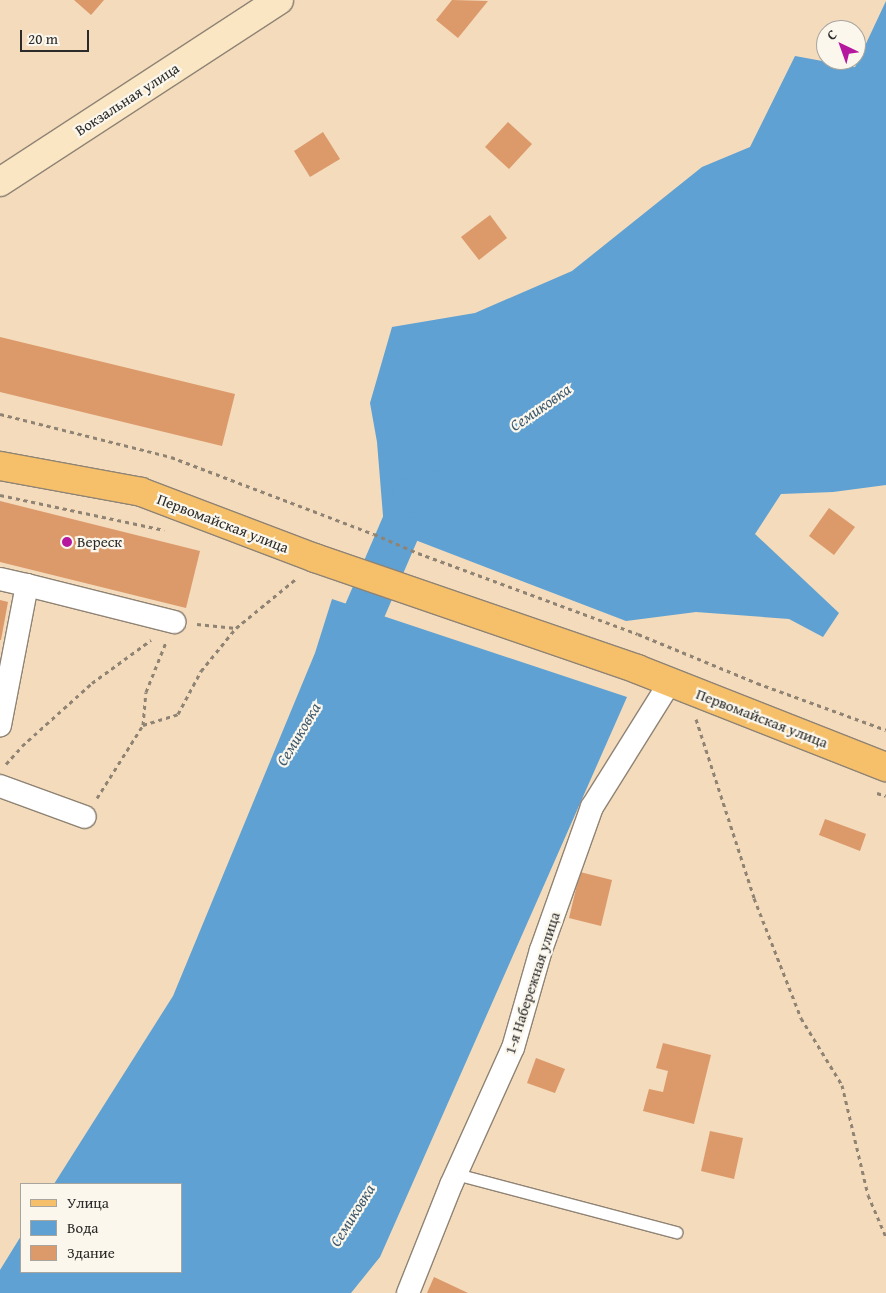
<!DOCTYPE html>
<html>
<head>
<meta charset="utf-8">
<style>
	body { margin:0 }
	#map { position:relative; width:886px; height:1293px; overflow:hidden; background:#f3dbbc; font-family:"Gentium Book Plus",serif }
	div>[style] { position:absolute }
	.water>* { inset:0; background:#5ea1d2 }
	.river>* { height:41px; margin:-20.5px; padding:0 20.5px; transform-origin:20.5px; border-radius:20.5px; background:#5ea1d2 }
	.building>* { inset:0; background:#dc996a }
	.path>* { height:3px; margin-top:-1.5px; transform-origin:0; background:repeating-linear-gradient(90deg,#8f8374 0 4px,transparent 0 8px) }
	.roads { filter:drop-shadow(1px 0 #8f8374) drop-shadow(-1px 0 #8f8374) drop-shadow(0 1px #8f8374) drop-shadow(0 -1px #8f8374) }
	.lane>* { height:11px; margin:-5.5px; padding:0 5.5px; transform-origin:5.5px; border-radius:5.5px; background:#fff }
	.street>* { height:22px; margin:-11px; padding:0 11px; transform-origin:11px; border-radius:11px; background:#fff }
	.secondary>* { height:28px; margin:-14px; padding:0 14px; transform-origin:14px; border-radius:14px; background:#fbe6c4 }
	.primary>* { height:28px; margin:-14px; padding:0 14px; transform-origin:14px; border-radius:14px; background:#f6c06b }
	.dots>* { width:14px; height:14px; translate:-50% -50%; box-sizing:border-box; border:2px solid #fbf7ec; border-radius:50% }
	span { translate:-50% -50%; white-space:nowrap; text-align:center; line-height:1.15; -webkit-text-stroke:4.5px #fbf7ec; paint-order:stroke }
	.street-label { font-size:15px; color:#2b2b2b }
	.poi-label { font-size:15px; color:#2b2b2b }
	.left { translate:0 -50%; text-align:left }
	.water-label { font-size:16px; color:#3f5a6e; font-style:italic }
	.legend { position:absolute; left:20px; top:1183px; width:162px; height:90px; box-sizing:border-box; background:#fbf7ec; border:1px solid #a8a59f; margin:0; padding:6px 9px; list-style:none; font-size:15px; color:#2b2b2b }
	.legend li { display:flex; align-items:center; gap:10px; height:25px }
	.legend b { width:25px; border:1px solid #a8a59f }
	.north { position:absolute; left:816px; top:20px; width:50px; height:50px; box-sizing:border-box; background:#fbf7ec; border:1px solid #a8a59f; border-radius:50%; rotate:318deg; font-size:14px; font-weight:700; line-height:20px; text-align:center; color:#2b2b2b }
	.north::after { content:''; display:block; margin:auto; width:18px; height:22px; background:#b5179e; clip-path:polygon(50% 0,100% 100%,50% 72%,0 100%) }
	.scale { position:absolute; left:20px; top:30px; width:69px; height:22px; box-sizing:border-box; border:2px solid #2b2b2b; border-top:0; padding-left:6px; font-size:15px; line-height:18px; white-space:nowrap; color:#2b2b2b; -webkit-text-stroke:4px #fbf7ec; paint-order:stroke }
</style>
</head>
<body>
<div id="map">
	<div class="water">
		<i style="clip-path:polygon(886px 1px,886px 485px,833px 492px,781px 494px,755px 534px,839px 613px,823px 637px,789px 619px,696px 612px,626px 621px,384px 528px,377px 442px,370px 403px,392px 327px,475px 313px,572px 271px,702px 167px,750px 147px,795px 56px,855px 67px)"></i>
		<i style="clip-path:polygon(332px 599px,627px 697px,380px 1257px,351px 1293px,0 1293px,0 1270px,21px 1236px,21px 1272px,181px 1272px,181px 1184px,54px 1184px,173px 996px,315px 653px)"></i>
	</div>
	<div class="river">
		<i style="left:342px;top:662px;width:180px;rotate:-66.7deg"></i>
		<i style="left:413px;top:497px;width:16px;rotate:-35deg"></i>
	</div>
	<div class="building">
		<i style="clip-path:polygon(74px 0,104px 0,91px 15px)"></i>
		<i style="clip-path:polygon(452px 0,488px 1px,458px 38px,436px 20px)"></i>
		<i style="clip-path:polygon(508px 122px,532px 144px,509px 169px,485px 147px)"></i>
		<i style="clip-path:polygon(323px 132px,340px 159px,310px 177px,294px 151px)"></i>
		<i style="clip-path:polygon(490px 215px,507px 238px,479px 260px,461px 237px)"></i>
		<i style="clip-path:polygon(0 337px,235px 394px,222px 446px,0 392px)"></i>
		<i style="clip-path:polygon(0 501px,200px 551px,186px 608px,0 562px)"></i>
		<i style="clip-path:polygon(829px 508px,855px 527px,834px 555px,809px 536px)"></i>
		<i style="clip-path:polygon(0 600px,8px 602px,1px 640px,0 640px)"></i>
		<i style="clip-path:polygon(825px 819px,866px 834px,860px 851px,819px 835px)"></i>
		<i style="clip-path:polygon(580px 872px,612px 880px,601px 926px,569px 918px)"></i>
		<i style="clip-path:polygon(663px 1043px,711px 1055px,694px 1124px,643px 1111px,649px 1089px,663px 1092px,668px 1071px,656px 1068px)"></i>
		<i style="clip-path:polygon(536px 1058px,565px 1069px,555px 1093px,527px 1083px)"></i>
		<i style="clip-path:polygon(710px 1131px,743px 1138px,734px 1179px,701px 1171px)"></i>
		<i style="clip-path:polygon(434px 1277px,468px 1293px,427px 1293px)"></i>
	</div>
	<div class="path">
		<i style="left:0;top:414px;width:176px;rotate:14.1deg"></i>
		<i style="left:171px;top:457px;width:217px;rotate:20.8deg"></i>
		<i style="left:374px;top:534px;width:48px;rotate:23.4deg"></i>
		<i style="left:418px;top:553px;width:234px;rotate:20.2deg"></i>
		<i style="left:638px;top:634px;width:129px;rotate:22.4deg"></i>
		<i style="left:757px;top:683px;width:137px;rotate:20deg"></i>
		<i style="left:0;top:495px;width:168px;rotate:12deg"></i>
		<i style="left:197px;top:624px;width:39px;rotate:6deg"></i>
		<i style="left:696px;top:719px;width:188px;rotate:72deg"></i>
		<i style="left:754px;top:898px;width:129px;rotate:68.6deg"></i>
		<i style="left:801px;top:1018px;width:79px;rotate:58.5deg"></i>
		<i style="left:842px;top:1085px;width:113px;rotate:76.7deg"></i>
		<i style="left:868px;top:1195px;width:46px;rotate:66.8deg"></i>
		<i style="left:143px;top:725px;width:33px;rotate:-85deg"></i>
		<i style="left:146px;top:692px;width:54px;rotate:-68.2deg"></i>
		<i style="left:6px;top:764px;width:24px;rotate:-48deg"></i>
		<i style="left:22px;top:746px;width:94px;rotate:-42deg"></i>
		<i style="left:92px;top:683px;width:73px;rotate:-36.1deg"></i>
		<i style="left:877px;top:793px;width:9px;rotate:18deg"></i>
		<i style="left:97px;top:798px;width:86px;rotate:-57.8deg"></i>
		<i style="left:143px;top:725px;width:37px;rotate:-17deg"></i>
		<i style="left:178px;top:714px;width:49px;rotate:-61.9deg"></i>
		<i style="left:201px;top:671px;width:55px;rotate:-50.9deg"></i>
		<i style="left:236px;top:628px;width:79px;rotate:-39.3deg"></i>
	</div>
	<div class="roads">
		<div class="lane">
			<i style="left:456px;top:1174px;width:228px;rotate:14.8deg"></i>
		</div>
		<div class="street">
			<i style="left:0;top:579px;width:28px;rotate:13deg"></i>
			<i style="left:27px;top:585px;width:143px;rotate:100.9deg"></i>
			<i style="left:27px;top:585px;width:152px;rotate:14.1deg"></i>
			<i style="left:0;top:786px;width:90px;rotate:20deg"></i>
			<i style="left:408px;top:1293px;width:116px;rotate:-68.3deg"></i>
			<i style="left:451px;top:1185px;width:150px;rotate:-65.7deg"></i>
			<i style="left:513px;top:1048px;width:102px;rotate:-74.1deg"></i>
			<i style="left:541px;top:950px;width:152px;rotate:-70.4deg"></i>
			<i style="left:592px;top:807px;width:147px;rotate:-58deg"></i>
		</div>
		<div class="secondary">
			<i style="left:0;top:182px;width:333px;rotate:-33.1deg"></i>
		</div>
		<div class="primary">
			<i style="left:0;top:466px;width:143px;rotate:10.4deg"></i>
			<i style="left:141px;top:492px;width:186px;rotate:20.8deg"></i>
			<i style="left:315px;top:558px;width:341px;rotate:19deg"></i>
			<i style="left:637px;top:669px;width:268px;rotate:21.5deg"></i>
		</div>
	</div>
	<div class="dots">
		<i style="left:67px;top:542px;background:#b5179e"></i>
	</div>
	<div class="street-label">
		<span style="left:127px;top:99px;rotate:-33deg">Вокзальная улица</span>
		<span style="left:223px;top:523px;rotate:21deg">Первомайская улица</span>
		<span style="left:762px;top:718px;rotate:21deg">Первомайская улица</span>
		<span style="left:532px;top:983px;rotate:-72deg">1-я Набережная улица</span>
	</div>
	<div class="poi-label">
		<span class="left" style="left:77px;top:542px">Вереск</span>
	</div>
	<div class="water-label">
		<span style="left:540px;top:407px;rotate:-35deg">Семиковка</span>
		<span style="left:298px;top:734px;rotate:-59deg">Семиковка</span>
		<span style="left:352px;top:1215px;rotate:-58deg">Семиковка</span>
	</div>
	<ul class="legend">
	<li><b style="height:6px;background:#f6c06b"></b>Улица</li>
	<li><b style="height:14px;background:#5ea1d2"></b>Вода</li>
	<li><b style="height:14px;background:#dc996a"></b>Здание</li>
	</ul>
	<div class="north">С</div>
	<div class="scale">20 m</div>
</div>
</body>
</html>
